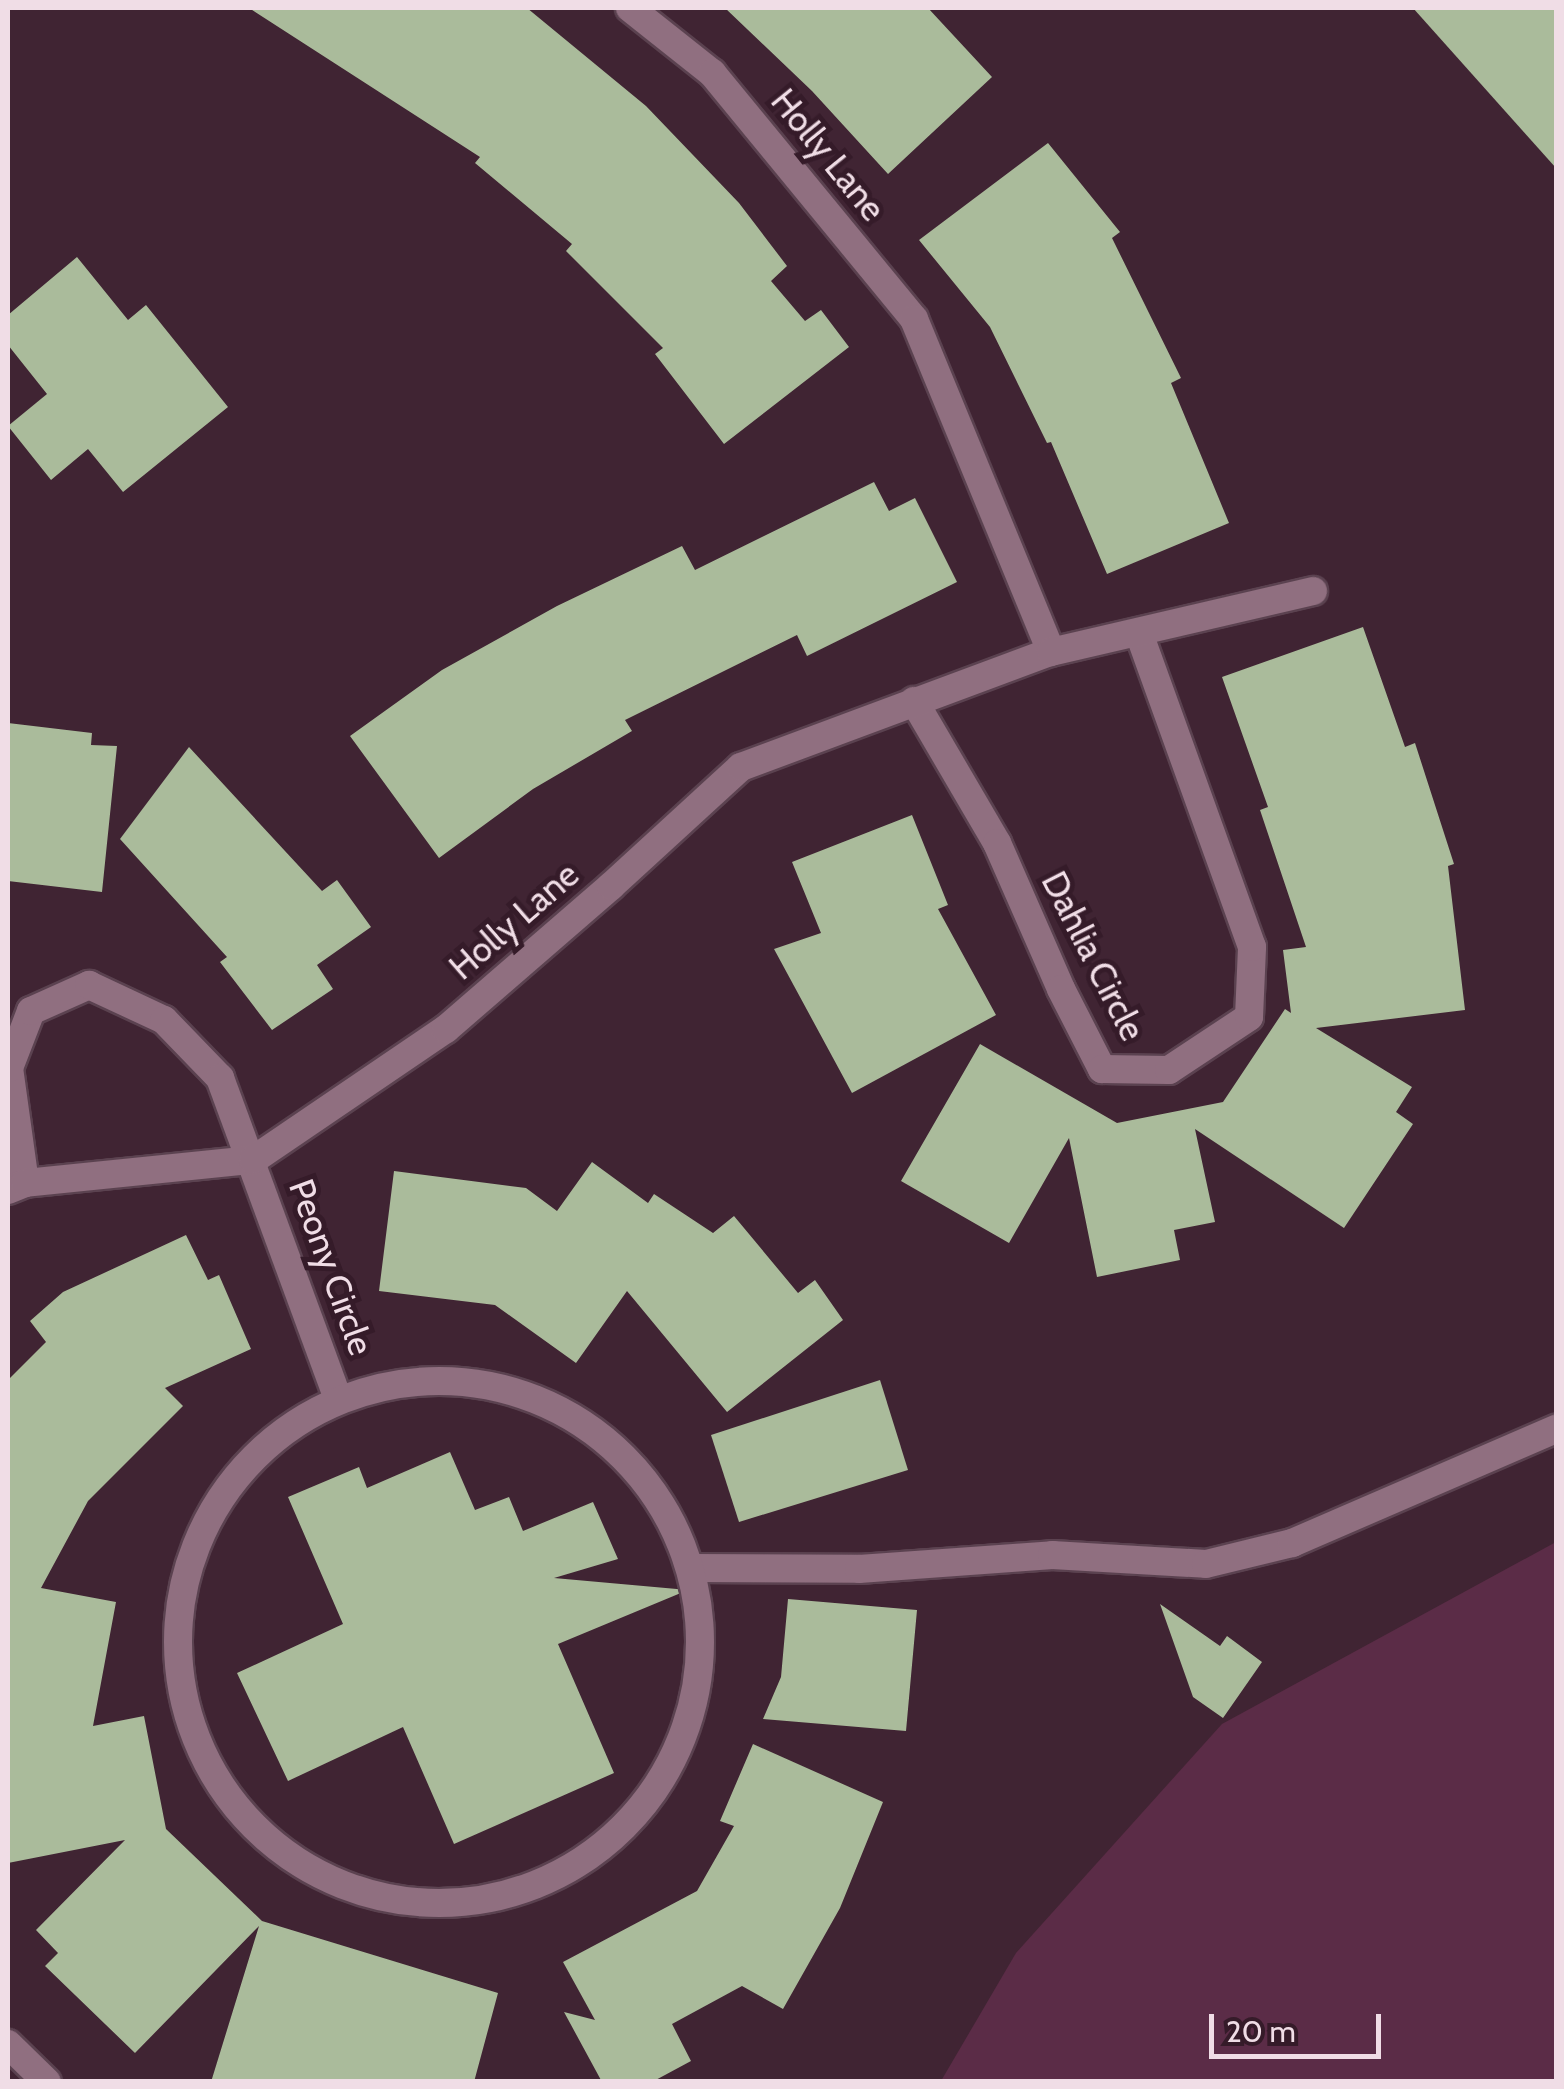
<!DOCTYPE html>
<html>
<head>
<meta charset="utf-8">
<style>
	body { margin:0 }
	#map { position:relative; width:1564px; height:2089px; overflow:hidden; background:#402433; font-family:Cabin,sans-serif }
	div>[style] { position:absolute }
	.green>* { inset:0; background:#5b2c47 }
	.building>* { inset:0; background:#aabb9b }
	.roads { filter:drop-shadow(2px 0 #5b4250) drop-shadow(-2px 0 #5b4250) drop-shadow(0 2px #5b4250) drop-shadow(0 -2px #5b4250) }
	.service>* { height:28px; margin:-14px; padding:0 14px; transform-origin:14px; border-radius:14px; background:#906f80 }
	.minor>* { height:28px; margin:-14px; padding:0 14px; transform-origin:14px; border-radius:14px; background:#906f80 }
	.minor>.ring { margin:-14px; padding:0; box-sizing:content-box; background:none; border:28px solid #906f80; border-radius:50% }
	span { translate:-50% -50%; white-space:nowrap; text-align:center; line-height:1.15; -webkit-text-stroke:10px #351b29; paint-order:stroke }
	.street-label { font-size:35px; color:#f0dde6 }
	.frame { position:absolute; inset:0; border:10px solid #f0dde6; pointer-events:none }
	.scale { position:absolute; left:1209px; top:2014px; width:172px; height:45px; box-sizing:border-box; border:5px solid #f0dde6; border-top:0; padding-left:12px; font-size:30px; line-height:35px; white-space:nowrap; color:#f0dde6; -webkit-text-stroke:8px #351b29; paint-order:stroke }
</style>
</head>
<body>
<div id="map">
	<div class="green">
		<i style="clip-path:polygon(1556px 1542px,1556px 2081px,941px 2081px,1016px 1953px,1222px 1724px)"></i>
	</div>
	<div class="building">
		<i style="clip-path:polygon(249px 8px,527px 8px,646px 106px,739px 203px,787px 266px,771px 281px,805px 321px,821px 310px,849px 347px,724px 444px,655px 354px,663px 348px,566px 251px,572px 244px,475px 163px,480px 157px)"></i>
		<i style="clip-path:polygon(725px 8px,928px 8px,992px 77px,888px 174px,812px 91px)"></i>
		<i style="clip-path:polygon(1413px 8px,1556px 8px,1556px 168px)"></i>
		<i style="clip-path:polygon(1048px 143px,1120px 232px,1112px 238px,1181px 378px,1171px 383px,1229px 523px,1107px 574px,1051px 442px,1047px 443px,990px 327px,919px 240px)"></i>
		<i style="clip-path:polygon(77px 257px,128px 320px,146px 305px,228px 407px,123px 492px,88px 449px,51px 480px,8px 426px,47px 394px,8px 345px,8px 315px)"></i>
		<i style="clip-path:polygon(874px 482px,889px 511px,915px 498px,957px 582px,807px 656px,797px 635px,625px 720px,632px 731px,533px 789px,439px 858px,350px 736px,442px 670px,557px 606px,682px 546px,695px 570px)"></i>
		<i style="clip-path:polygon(1363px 627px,1405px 747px,1415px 743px,1454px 864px,1448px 866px,1465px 1010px,1316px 1028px,1412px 1087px,1396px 1112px,1413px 1124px,1344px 1228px,1195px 1129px,1215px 1222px,1174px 1230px,1180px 1260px,1097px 1277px,1069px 1138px,1009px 1243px,901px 1181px,980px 1044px,1117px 1123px,1223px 1102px,1285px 1009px,1291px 1013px,1283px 950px,1306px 947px,1260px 810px,1268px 807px,1222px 677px)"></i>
		<i style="clip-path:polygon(8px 723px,92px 733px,91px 745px,117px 746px,102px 892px,8px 881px)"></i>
		<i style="clip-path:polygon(189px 747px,322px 891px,337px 880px,371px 927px,317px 965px,333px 989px,272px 1030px,220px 962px,227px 957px,120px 839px)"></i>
		<i style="clip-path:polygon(912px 815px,948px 905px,938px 909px,996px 1015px,852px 1093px,774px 949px,821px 933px,792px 862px)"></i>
		<i style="clip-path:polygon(592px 1162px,648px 1203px,654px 1194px,713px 1233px,734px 1216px,798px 1293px,815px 1280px,843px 1320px,727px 1412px,627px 1291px,576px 1363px,495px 1305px,379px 1291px,394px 1171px,526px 1188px,557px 1211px)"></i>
		<i style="clip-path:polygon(186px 1235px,208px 1280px,219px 1275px,251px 1349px,165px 1388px,183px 1406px,88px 1501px,41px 1588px,116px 1602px,93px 1726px,144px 1716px,166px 1829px,262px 1921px,498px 1993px,474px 2082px,211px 2082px,259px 1926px,135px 2053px,45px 1966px,58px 1953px,36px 1930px,125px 1840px,8px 1863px,8px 1380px,46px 1342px,30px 1321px,63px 1292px)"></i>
		<i style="clip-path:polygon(880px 1380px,908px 1470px,739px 1522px,711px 1435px)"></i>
		<i style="clip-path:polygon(450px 1452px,475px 1510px,509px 1497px,523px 1531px,593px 1502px,618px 1559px,554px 1578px,688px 1590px,558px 1644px,614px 1773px,454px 1844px,403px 1727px,288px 1781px,237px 1673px,343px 1624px,288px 1497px,359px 1467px,367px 1488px)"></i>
		<i style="clip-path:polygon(788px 1599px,917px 1610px,906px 1731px,763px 1719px,781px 1677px)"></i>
		<i style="clip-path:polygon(1160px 1604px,1220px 1646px,1227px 1636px,1262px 1662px,1223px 1718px,1193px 1697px)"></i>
		<i style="clip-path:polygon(753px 1744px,883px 1802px,840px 1908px,783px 2009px,742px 1986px,672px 2024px,691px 2061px,652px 2082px,602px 2082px,564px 2012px,595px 2020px,563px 1962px,697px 1891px,734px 1826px,720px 1821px)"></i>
	</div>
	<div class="roads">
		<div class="service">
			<i style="left:692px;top:1568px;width:167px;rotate:0.3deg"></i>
			<i style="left:859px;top:1569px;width:194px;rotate:-4.1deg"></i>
			<i style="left:1052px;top:1555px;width:154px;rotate:3.3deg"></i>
			<i style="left:1206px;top:1564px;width:89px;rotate:-13.7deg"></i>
			<i style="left:1292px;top:1543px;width:288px;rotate:-23.4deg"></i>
		</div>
		<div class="minor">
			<i style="left:630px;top:8px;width:105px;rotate:38.4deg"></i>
			<i style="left:712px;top:73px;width:318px;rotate:50.6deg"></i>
			<i style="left:914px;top:319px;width:360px;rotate:67.6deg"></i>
			<i style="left:914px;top:701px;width:164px;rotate:59.7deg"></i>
			<i style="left:997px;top:843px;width:159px;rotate:66.3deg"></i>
			<i style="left:1061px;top:989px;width:90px;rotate:62.9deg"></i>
			<i style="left:1102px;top:1069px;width:67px;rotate:0.9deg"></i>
			<i style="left:1169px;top:1070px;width:96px;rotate:-33.5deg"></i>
			<i style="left:1249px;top:1017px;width:70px;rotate:-87.5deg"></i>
			<i style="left:1252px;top:947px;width:334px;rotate:-109.8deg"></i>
			<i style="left:25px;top:1183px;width:116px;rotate:-97.9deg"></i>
			<i style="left:9px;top:1068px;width:61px;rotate:-68.9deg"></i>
			<i style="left:31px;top:1011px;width:64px;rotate:-24.1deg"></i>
			<i style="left:89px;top:985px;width:83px;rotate:25deg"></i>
			<i style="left:164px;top:1020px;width:81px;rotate:46deg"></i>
			<i style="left:220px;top:1078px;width:342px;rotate:69.8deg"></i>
			<i style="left:8px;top:1190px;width:18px;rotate:-22deg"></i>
			<i style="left:25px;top:1183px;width:229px;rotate:-5.8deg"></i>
			<i style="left:253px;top:1160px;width:233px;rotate:-34.2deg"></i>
			<i style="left:446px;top:1029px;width:218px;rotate:-40.9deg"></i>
			<i style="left:611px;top:886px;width:176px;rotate:-42.5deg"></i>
			<i style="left:741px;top:767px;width:331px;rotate:-20.4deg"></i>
			<i style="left:1051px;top:652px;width:269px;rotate:-13.1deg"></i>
			<i class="ring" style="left:178px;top:1381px;width:494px;height:494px"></i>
			<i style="left:8px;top:2044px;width:54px;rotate:44.3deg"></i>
		</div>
	</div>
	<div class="street-label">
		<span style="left:828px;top:155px;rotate:51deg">Holly Lane</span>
		<span style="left:514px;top:921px;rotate:-41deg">Holly Lane</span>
		<span style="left:1093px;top:956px;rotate:63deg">Dahlia Circle</span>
		<span style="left:331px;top:1267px;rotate:70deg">Peony Circle</span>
	</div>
	<div class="frame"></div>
	<div class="scale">20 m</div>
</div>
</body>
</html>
